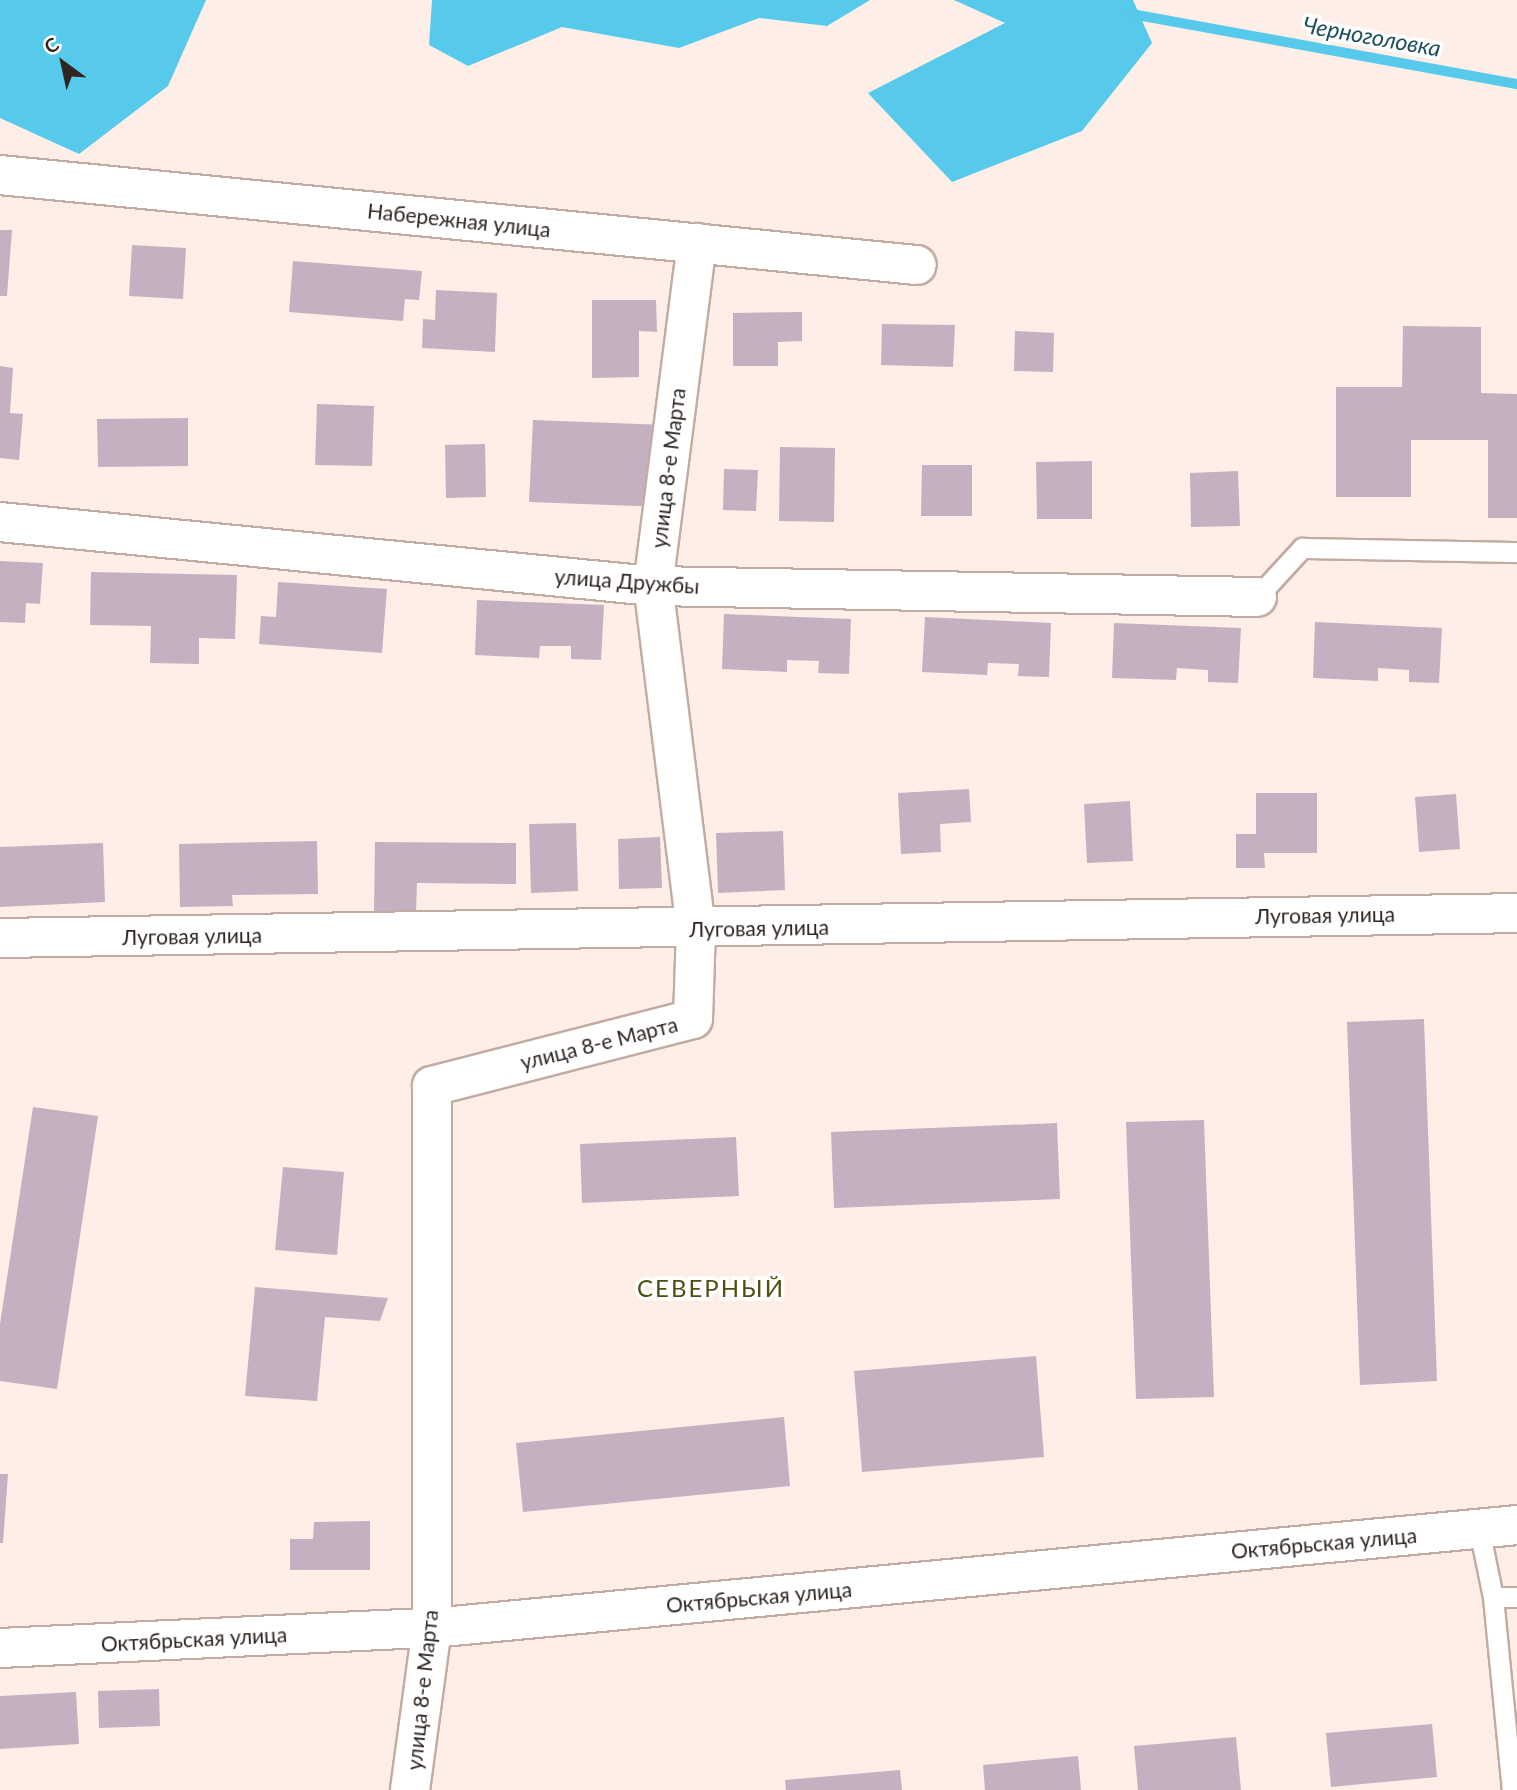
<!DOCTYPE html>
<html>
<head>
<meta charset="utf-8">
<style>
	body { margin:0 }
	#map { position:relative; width:1517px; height:1790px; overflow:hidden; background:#fdeee8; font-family:Lato,sans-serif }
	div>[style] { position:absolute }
	.water>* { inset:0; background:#57caeb }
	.stream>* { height:10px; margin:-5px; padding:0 5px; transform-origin:5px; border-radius:5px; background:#57caeb }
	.building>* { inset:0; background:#c3b1c1 }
	.roads { filter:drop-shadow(2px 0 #c2aba1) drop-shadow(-2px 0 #c2aba1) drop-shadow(0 2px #c2aba1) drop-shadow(0 -2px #c2aba1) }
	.lane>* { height:19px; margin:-9.5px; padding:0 9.5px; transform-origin:9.5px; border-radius:9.5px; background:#fff }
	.street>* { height:38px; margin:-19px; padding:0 19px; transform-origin:19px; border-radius:19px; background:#fff }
	.secondary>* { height:38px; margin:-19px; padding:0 19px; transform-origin:19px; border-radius:19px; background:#fff }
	span { translate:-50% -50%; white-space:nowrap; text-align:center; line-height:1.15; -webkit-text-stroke:7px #fff; paint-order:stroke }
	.street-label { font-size:21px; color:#2f2622 }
	.water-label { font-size:23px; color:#1d4e5c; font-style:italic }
	.quarter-label { font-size:24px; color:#4d4f13; letter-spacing:2px }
	.north { position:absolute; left:28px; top:28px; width:70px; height:70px; -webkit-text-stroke:5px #fff; paint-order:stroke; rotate:327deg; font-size:19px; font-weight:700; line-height:28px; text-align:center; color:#2f2622 }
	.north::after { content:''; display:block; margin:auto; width:24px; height:32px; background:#2f2622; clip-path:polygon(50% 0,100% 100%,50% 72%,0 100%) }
</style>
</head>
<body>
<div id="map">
	<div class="water">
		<i style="clip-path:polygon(0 0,206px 0,168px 86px,79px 154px,0 118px)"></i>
		<i style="clip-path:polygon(432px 0,870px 0,827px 26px,759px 18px,679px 48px,562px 27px,468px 66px,429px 45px)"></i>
		<i style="clip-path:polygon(954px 0,1133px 0,1152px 43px,1082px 131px,952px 182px,868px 93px,1005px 23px)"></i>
	</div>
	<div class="stream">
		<i style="left:1126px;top:13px;width:397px;rotate:10.3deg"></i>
	</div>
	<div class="building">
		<i style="clip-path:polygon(0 230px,12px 230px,7px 296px,0 296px)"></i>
		<i style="clip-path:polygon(132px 245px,186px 248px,183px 299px,129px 296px)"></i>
		<i style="clip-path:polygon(293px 261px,422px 271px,419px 300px,405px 299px,403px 321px,289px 312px)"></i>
		<i style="clip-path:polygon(436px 290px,497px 293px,495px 352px,422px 348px,423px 319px,435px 320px)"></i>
		<i style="clip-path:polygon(592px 300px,656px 300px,657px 332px,639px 331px,639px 377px,592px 378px)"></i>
		<i style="clip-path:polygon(802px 312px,802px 341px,778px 342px,778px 366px,733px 366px,733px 313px)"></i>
		<i style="clip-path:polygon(882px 324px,955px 325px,953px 367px,881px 365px)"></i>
		<i style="clip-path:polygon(1403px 326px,1481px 327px,1481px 393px,1517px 394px,1517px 518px,1488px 518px,1488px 440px,1411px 440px,1411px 497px,1336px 497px,1336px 387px,1402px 387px)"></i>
		<i style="clip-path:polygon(1015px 331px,1054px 333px,1053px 372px,1014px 371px)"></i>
		<i style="clip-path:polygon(0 366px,13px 368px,10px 413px,23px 414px,19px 460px,0 458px)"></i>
		<i style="clip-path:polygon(317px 404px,374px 406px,372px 466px,315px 465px)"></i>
		<i style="clip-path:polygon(188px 418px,188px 466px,98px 467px,97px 419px)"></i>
		<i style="clip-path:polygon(533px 420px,666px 425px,663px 507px,529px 502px)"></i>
		<i style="clip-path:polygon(485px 444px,486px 497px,446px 498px,445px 445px)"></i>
		<i style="clip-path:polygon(780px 447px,835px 448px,834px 522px,779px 521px)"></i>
		<i style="clip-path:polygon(1092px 461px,1092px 519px,1037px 519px,1036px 462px)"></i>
		<i style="clip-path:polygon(922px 465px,972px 465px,972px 516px,921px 516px)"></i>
		<i style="clip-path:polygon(724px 469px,758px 470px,756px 511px,723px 510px)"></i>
		<i style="clip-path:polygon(1238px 471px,1240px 526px,1191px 527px,1190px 473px)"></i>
		<i style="clip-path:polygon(0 561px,43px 563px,40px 604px,26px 603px,25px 623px,0 622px)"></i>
		<i style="clip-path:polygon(91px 572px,237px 575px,235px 639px,199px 638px,199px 664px,150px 663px,151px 626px,90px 625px)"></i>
		<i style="clip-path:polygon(278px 582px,387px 589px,382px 653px,259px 644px,261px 616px,276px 617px)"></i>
		<i style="clip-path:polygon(477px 600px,604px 605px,601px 660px,571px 659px,571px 646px,540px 646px,539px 658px,475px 655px)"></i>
		<i style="clip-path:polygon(724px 614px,851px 619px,849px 674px,818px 673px,819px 661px,787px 660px,787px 672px,722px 669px)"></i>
		<i style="clip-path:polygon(925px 617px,1051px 623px,1049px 677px,1018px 676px,1019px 664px,988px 663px,987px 675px,922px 672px)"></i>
		<i style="clip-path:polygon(1315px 622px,1442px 628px,1439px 683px,1409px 682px,1409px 670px,1378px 668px,1378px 681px,1313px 678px)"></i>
		<i style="clip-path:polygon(1114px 623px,1241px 628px,1238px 683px,1208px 682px,1208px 670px,1177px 668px,1176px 680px,1112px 678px)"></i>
		<i style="clip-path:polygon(969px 789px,971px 822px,940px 824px,941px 852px,901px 854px,898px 793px)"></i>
		<i style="clip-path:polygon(1256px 793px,1317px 793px,1317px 853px,1264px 853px,1265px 868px,1236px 868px,1236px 834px,1256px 834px)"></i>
		<i style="clip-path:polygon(1456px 794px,1460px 849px,1419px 852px,1415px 797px)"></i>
		<i style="clip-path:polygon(1130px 801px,1133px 861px,1087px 863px,1084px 804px)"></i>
		<i style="clip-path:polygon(576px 823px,578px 891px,531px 893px,529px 824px)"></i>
		<i style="clip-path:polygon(783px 831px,785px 890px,718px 893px,716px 833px)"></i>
		<i style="clip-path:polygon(660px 837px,662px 888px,619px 889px,618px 839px)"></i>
		<i style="clip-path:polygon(317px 841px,318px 894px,232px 895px,233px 906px,180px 907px,179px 844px)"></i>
		<i style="clip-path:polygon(375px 842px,516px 843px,516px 884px,417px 883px,416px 913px,374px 912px)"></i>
		<i style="clip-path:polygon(103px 843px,105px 902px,0 907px,0 847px)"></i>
		<i style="clip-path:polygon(1424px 1019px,1437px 1381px,1360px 1385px,1347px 1022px)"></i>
		<i style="clip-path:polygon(33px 1107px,98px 1116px,57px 1389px,0 1381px,0 1324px)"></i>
		<i style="clip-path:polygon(1204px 1120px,1214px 1397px,1136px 1399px,1126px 1122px)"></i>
		<i style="clip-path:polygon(1057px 1123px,1060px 1199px,834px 1208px,831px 1132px)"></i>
		<i style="clip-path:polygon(736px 1137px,739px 1196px,582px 1203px,580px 1144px)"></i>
		<i style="clip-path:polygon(283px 1167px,344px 1172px,337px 1255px,275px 1250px)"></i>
		<i style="clip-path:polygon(255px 1287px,388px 1298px,380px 1321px,325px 1317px,317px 1401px,245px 1396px)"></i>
		<i style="clip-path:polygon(1036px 1356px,1044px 1457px,862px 1472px,854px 1371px)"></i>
		<i style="clip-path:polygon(784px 1417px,790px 1486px,523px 1512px,516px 1443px)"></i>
		<i style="clip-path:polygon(0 1474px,8px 1474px,3px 1543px,0 1543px)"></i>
		<i style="clip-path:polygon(370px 1521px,370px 1570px,290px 1570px,290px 1539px,313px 1539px,314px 1522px)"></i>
		<i style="clip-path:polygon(159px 1689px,160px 1726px,99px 1728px,98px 1691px)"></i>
		<i style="clip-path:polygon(76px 1692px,79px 1744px,0 1749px,0 1696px)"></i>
		<i style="clip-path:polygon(1432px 1724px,1437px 1777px,1331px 1787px,1326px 1733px)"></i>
		<i style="clip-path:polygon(1236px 1737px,1241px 1790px,1138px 1790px,1134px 1746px)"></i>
		<i style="clip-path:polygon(1078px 1756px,1081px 1790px,985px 1790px,983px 1765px)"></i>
		<i style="clip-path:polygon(900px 1770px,902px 1790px,786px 1790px,785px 1780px)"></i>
	</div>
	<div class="roads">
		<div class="lane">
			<i style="left:1257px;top:597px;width:67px;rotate:-47.4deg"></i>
			<i style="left:1302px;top:548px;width:215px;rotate:1.1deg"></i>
			<i style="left:1479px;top:1529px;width:69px;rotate:78.4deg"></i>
			<i style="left:1493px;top:1597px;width:194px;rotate:84.4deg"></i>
			<i style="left:1493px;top:1597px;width:24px"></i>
		</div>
		<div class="street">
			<i style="left:0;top:175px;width:921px;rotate:5.61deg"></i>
			<i style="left:0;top:522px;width:656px;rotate:5.6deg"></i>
			<i style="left:653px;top:586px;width:604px;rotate:1.04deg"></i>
			<i style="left:0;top:938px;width:1517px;rotate:-0.94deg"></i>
			<i style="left:0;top:1648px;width:432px;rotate:-2.7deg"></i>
			<i style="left:432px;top:1628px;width:542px;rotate:-90deg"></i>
			<i style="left:432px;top:1086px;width:269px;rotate:-14.4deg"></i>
			<i style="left:693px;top:1019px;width:90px;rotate:-88.1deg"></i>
			<i style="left:696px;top:929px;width:346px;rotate:-97.1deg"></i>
			<i style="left:653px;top:586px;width:346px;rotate:-82.7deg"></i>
		</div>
		<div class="secondary">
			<i style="left:410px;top:1790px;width:163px;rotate:-82.3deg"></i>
			<i style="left:432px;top:1628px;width:1090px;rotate:-5.42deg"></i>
		</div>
	</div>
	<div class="street-label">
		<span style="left:459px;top:220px;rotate:6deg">Набережная улица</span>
		<span style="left:668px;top:468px;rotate:-83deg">улица 8-е Марта</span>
		<span style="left:627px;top:581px;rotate:4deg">улица Дружбы</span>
		<span style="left:1325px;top:915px;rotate:-1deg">Луговая улица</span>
		<span style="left:759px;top:928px;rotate:-1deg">Луговая улица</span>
		<span style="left:192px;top:936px;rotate:-1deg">Луговая улица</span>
		<span style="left:599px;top:1043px;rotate:-14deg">улица 8-е Марта</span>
		<span style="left:1324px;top:1543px;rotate:-5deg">Октябрьская улица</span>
		<span style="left:759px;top:1597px;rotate:-5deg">Октябрьская улица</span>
		<span style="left:194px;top:1639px;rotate:-3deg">Октябрьская улица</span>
		<span style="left:422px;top:1690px;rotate:-84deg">улица 8-е Марта</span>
	</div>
	<div class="water-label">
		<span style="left:1372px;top:36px;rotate:10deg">Черноголовка</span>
	</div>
	<div class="quarter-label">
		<span style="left:711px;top:1288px">СЕВЕРНЫЙ</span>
	</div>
	<div class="north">С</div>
</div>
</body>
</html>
